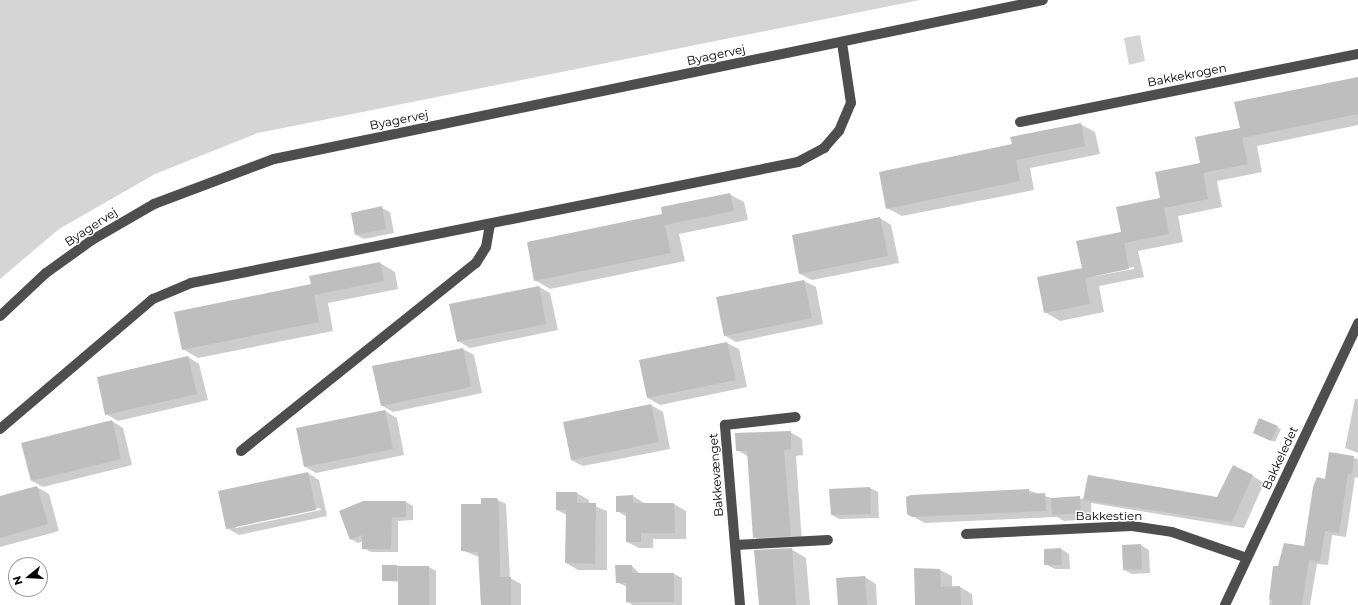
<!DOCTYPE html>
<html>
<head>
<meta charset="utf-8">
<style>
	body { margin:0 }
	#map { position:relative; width:1358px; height:605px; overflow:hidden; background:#fff; font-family:Montserrat,sans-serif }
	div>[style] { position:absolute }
	.green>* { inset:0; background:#d5d5d5 }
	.shadow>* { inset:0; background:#0003 }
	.building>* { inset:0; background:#bebebe }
	.minor>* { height:10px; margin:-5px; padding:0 5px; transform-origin:5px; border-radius:5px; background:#4e4e4e }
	span { translate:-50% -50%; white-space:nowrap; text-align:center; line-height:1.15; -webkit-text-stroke:3px #fff; paint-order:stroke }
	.street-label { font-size:12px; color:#000 }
	.north { position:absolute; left:8px; top:557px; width:40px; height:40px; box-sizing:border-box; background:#fff; border:1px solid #999; border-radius:50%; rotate:252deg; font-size:11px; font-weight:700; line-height:16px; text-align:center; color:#000 }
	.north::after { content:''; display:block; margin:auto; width:14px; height:18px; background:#000; clip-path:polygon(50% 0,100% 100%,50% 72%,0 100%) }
</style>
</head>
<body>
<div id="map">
	<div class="green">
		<i style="clip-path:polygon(0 0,920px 0,258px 133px,155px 174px,59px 229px,0 279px)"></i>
		<i style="clip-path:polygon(1140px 35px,1145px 61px,1129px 65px,1124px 38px)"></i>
	</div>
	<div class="shadow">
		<i style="clip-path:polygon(evenodd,1358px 78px,1358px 125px,1257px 146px,1262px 172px,1217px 181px,1222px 207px,1178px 216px,1183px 242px,1138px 251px,1144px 277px,1099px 286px,1104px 312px,1060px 321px,1045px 312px,1083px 269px,1241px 128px,1358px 78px,1134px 267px,1134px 269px,1096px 276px,1096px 274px,1134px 267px)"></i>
		<i style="clip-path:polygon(1080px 124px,1095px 132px,1100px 154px,1030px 168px,1034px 190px,902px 216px,887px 208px,1013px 145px)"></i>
		<i style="clip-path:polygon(729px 194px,744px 202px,748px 220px,679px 234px,685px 261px,550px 289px,535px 280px,663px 215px)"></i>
		<i style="clip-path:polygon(382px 208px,390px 212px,394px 233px,364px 239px,356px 235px)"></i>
		<i style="clip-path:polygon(880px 218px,891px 225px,899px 263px,812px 280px,800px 274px)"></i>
		<i style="clip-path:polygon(380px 263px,395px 272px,398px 289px,328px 303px,333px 331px,198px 358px,183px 349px,312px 285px)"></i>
		<i style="clip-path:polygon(804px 281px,816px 287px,823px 324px,736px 342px,724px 335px)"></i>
		<i style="clip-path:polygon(539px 287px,550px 293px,558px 330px,470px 348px,458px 341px)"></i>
		<i style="clip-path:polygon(727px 343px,739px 349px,747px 387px,660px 405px,648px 398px,640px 360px)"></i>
		<i style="clip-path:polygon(463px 349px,474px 355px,482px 393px,393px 412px,381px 405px)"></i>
		<i style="clip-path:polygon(188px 357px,199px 364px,208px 400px,118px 421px,106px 414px)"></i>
		<i style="clip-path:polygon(1355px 399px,1358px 399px,1358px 453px,1345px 448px)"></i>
		<i style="clip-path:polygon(651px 405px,663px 412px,670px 449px,583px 466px,571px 460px)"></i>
		<i style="clip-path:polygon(385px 411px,397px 418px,404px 455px,316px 473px,304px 466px)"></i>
		<i style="clip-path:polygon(1260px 419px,1281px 429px,1275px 442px,1258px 435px)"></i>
		<i style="clip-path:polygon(112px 421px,123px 428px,132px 465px,43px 487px,32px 481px)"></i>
		<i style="clip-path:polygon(790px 432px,802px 439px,803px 455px,796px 456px,802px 542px,766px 544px,754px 537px,749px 457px,737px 450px)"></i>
		<i style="clip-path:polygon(1330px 453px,1358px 459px,1358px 478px,1355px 477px,1346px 537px,1332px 535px,1328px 565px,1317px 564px,1310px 605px,1269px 605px,1274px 567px,1278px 568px,1305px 547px,1326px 480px)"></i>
		<i style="clip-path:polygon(evenodd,308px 473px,319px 480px,327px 516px,239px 535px,227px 528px,308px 473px,320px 508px,321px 510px,236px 528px,236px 526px,320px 508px)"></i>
		<i style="clip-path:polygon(1253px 476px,1264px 483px,1244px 528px,1091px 503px,1092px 519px,1064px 521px,1057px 517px,925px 523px,908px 514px,1028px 490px,1054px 499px,1217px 498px)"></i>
		<i style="clip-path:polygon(37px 487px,49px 494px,59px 531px,0 547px,0 497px)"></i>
		<i style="clip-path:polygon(870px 488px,878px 492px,879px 518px,839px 519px,832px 515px)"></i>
		<i style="clip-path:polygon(557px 493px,577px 493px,589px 500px,589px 504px,607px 511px,607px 570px,578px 570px,566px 563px,567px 515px,557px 510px)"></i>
		<i style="clip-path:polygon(633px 496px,644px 503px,674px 504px,686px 511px,686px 539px,653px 539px,653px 548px,639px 548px,627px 542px,627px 517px,617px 511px)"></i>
		<i style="clip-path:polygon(496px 499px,506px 504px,510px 578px,521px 584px,521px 605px,481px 605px,479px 557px,462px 550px,482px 505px)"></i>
		<i style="clip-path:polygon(406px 502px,413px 506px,413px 520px,398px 521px,398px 552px,371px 552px,363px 548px,363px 541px,358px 543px,351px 539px)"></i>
		<i style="clip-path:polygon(1141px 545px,1149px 550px,1150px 573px,1132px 574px,1124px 570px,1123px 546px)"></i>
		<i style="clip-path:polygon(791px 549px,806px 558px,810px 605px,760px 605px)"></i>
		<i style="clip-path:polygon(1061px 549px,1069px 554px,1070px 569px,1055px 569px,1047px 565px)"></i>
		<i style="clip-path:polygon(397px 566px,429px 567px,436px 571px,436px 605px,399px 605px,399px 582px,383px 580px)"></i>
		<i style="clip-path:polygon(616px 566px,632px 566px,640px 574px,674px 574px,682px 578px,682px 605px,633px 605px,627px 602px,627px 587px,617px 582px)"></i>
		<i style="clip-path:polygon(940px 570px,952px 576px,952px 588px,960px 587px,972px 594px,973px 605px,916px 605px)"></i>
		<i style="clip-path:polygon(865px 577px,876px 584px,877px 605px,839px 605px)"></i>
	</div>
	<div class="building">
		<i style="clip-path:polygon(1358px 77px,1358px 114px,1242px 138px,1248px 164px,1203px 173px,1208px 199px,1164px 208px,1169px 234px,1124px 243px,1129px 269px,1085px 278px,1090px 304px,1044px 313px,1037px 277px,1082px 268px,1076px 241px,1121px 232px,1116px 207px,1160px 198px,1155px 172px,1200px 163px,1195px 137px,1240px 128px,1234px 102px)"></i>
		<i style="clip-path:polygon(1081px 123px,1085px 146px,1016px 160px,1020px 181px,886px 209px,879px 172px,1012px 144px,1010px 137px)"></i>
		<i style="clip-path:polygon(730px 193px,734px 211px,665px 225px,671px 253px,534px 281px,527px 242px,662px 214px,661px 207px)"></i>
		<i style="clip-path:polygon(382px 206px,386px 229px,355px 235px,351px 213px)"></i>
		<i style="clip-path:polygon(880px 217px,888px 256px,799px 274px,792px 235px)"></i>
		<i style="clip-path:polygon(380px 262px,384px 281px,314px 295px,319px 322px,182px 350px,174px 312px,311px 284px,309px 276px)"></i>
		<i style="clip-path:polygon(804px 280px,812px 318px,724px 336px,716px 297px)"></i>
		<i style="clip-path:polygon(539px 286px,546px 324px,457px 342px,449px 304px)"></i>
		<i style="clip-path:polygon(727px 342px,736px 380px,647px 398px,639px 360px)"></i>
		<i style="clip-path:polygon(463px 348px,471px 387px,381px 406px,372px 366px)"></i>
		<i style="clip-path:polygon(188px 356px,197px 394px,105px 415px,97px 377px)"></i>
		<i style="clip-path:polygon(651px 404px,659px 442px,571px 460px,563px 422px)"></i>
		<i style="clip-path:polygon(385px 410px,393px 449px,304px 467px,296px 428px)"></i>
		<i style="clip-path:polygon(1259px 418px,1278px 426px,1271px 441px,1253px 433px)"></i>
		<i style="clip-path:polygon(112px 420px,121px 459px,31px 481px,21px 443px)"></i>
		<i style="clip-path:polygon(791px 431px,791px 449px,784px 450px,791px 536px,753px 538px,747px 451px,736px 451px,735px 433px)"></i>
		<i style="clip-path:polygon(1329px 452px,1354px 456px,1352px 474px,1348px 474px,1339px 533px,1325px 531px,1320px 562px,1309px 560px,1302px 605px,1272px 605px,1272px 600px,1269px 599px,1273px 566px,1278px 566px,1284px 543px,1304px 546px,1313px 487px,1317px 477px,1325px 479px)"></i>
		<i style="clip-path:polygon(1233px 465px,1253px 475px,1232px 522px,1083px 500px,1088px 475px,1217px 497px)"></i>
		<i style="clip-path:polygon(308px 472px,316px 510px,226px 529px,218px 491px)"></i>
		<i style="clip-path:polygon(37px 486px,48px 524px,0 538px,0 496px)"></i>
		<i style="clip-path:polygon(870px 487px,871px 514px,831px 515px,829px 489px)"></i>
		<i style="clip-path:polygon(1029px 489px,1029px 494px,1045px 493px,1046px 511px,912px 517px,907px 514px,906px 497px,911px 495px)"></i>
		<i style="clip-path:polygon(556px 492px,577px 492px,577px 503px,596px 503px,595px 564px,565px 563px,566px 510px,556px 510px)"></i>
		<i style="clip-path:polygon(633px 495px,633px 503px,674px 503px,675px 533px,641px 533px,641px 542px,626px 542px,626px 512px,616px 512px,616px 496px)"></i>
		<i style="clip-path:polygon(1080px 496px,1081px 513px,1052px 515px,1051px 498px)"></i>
		<i style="clip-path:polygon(481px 498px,497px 498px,499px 504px,500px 577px,511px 577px,511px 605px,481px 605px,478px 552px,461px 551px,461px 504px,481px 504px)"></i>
		<i style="clip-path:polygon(363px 501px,406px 501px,406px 517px,392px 517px,391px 549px,362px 549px,362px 535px,350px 540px,339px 511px)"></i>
		<i style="clip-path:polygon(1141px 544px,1142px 569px,1123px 570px,1122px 545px)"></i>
		<i style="clip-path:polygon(792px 548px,796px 605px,759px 605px,754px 550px)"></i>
		<i style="clip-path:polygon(1061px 548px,1062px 565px,1044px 565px,1044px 549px)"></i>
		<i style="clip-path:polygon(382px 565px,397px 565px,397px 581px,382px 581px)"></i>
		<i style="clip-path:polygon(615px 565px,632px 565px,632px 573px,674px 573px,674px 602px,626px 602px,626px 583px,616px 583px)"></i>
		<i style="clip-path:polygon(398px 566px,429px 566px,429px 605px,398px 605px)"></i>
		<i style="clip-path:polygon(914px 568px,940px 569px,941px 587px,960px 586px,961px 605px,915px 605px)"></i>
		<i style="clip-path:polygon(865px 576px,867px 605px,838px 605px,836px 578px)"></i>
	</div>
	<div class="minor">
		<i style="left:1020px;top:122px;width:345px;rotate:-11.4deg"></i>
		<i style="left:0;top:316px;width:63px;rotate:-43.1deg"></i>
		<i style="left:46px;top:273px;width:57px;rotate:-35.7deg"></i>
		<i style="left:92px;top:240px;width:72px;rotate:-30.1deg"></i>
		<i style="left:154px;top:204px;width:128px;rotate:-20.6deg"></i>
		<i style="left:274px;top:159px;width:785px;rotate:-11.68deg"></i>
		<i style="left:0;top:429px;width:201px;rotate:-40.4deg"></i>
		<i style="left:153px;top:299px;width:41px;rotate:-22.8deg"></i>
		<i style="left:191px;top:283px;width:619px;rotate:-11.27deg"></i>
		<i style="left:798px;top:162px;width:30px;rotate:-28deg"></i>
		<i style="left:824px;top:148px;width:23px;rotate:-49deg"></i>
		<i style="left:839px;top:131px;width:30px;rotate:-67deg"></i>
		<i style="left:851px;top:103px;width:61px;rotate:-98.5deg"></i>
		<i style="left:241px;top:451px;width:301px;rotate:-38.7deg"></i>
		<i style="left:476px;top:263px;width:19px;rotate:-58deg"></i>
		<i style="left:486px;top:247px;width:23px;rotate:-80deg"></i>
		<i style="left:966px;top:534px;width:166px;rotate:-2.8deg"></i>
		<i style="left:1132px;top:526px;width:40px;rotate:8.5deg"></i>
		<i style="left:1172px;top:532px;width:79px;rotate:19.1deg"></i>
		<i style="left:735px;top:545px;width:93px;rotate:-3.1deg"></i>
		<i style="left:740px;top:605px;width:181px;rotate:-94.8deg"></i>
		<i style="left:725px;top:425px;width:71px;rotate:-6.4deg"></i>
		<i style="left:1225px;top:605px;width:312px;rotate:-64.7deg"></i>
	</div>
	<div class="street-label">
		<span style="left:716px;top:55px;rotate:-12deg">Byagervej</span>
		<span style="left:1187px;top:75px;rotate:-11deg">Bakkekrogen</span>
		<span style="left:399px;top:120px;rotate:-11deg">Byagervej</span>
		<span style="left:91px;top:227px;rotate:-33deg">Byagervej</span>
		<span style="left:1280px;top:458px;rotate:-65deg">Bakkeledet</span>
		<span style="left:716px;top:475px;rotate:-94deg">Bakkevænget</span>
		<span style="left:1109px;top:516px">Bakkestien</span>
	</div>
	<div class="north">N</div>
</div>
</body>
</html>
